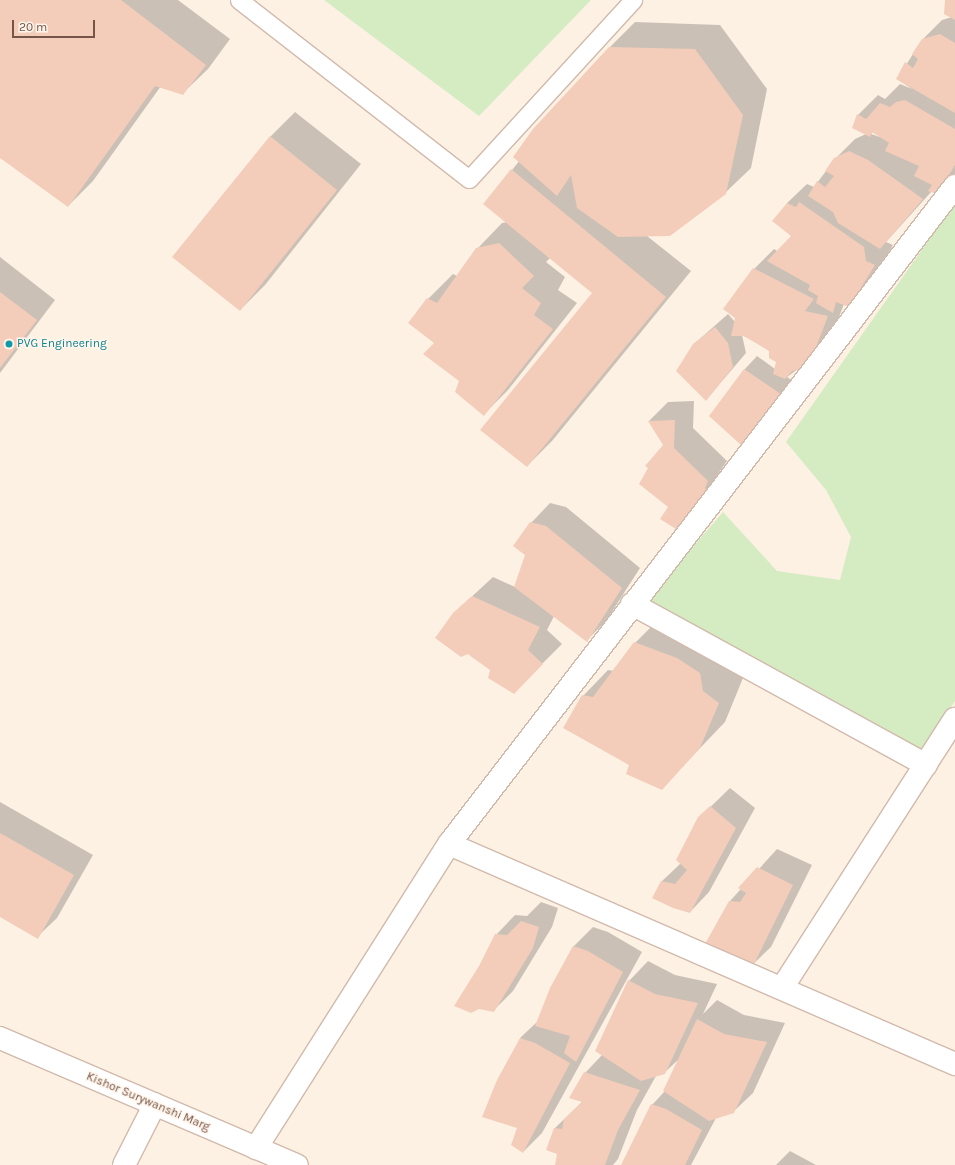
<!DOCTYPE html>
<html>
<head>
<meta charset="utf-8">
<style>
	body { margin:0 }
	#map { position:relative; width:955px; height:1165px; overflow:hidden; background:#fdf1e4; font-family:Karla,sans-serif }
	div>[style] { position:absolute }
	.green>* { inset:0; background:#d5ebc2 }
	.shadow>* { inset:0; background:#0003 }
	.building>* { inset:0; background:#f3cdba }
	.roads { filter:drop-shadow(1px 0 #d1baac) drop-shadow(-1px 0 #d1baac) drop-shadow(0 1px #d1baac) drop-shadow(0 -1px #d1baac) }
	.lane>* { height:17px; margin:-8.5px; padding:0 8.5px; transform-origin:8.5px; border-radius:8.5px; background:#fff }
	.street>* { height:22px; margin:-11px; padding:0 11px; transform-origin:11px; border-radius:11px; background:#fff }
	.secondary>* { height:22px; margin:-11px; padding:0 11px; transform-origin:11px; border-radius:11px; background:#fff }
	.dots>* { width:11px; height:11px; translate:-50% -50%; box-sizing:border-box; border:2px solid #fff5eb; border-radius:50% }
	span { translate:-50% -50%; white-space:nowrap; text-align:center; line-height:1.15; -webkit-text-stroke:3px #fff5eb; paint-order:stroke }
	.culture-label { font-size:12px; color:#0d838f }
	.left { translate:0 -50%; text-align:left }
	.street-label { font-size:12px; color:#765548 }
	.scale { position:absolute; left:12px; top:20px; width:83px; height:18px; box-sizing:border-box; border:2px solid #765548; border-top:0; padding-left:5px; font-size:12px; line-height:14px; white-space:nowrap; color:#765548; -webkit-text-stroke:3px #fff5eb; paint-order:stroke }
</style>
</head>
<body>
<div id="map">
	<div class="green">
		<i style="clip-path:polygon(324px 0,591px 0,479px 116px)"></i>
		<i style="clip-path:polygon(955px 203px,955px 701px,918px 760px,645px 602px,723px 512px,777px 571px,840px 580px,851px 537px,826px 490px,786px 442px)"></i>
	</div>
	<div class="shadow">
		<i style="clip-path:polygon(0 0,178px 0,230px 39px,208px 69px,182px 94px,161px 86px,93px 181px,68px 206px,0 156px)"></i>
		<i style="clip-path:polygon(evenodd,946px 0,955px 0,955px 175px,937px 193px,932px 191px,886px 242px,893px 245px,868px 286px,848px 306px,844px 304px,827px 348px,787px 377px,793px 381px,741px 443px,744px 370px,757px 356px,775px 369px,777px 362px,770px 350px,742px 335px,746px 353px,706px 400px,694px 344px,728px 314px,735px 322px,754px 269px,774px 249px,777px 251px,792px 236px,787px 203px,807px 184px,814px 187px,835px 159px,855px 139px,866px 134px,853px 127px,858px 115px,878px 95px,885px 99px,900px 84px,912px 89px,897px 79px,922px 40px,942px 20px,952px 17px,946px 0,873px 132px,881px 136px,880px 137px,871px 134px,873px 132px)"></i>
		<i style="clip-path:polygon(635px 22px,720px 25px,767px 89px,751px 168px,725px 193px,647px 236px,691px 271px,552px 441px,527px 466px,593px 293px,550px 258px,546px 262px,565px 277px,558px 290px,577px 303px,508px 390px,483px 415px,435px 343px,428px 299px,453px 274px,457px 276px,477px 249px,502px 223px,507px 222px,512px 170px,610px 47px)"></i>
		<i style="clip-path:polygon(295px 112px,361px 164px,265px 285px,240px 310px,270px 137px)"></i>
		<i style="clip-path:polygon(0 257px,55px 300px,0 373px)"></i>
		<i style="clip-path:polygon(694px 401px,693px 428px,727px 461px,679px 530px,669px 507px,664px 445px,649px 421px,668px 402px)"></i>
		<i style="clip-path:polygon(550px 503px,566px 507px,640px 568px,606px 621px,587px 640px,554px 616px,547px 630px,562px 644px,533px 673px,491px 670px,453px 614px,493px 577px,515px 587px,526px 555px,531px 523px)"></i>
		<i style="clip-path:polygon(660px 618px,743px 678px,725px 722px,661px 789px,630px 765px,583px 696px,608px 670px,614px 671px,635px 643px)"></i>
		<i style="clip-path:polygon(730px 788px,755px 808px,709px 892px,690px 912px,661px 882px,681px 863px,699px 818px)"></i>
		<i style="clip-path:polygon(0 802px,93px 855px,57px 918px,37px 937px,0 916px)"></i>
		<i style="clip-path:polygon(777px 849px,812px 865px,771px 947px,751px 966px,730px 901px)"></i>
		<i style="clip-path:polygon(541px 902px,558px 908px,552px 927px,513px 991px,493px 1011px,480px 966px,496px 935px,515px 915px,527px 916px)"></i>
		<i style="clip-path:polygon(593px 927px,608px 932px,642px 952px,542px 1133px,523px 1152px,518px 1127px,520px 1038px,538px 1021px,573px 947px)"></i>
		<i style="clip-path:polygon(648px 961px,675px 975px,717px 984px,703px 1014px,717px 1000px,744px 1015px,785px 1023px,753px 1093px,733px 1112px,716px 1118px,691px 1165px,622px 1165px,652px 1105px,665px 1091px,679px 1059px,664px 1073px,656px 1076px,637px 1110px,618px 1159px,613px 1165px,559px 1165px,555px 1128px,583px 1101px,585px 1073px,602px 1055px,629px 981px)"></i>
		<i style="clip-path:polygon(790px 1151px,816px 1165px,776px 1165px)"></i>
	</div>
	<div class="building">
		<i style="clip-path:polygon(0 0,121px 0,206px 65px,183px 95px,155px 86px,68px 207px,0 158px)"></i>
		<i style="clip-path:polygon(945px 0,955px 0,955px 20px,944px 14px)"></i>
		<i style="clip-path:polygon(940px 34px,955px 43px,955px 113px,896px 79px,905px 62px,913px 68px,918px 59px,912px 54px,922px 39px)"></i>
		<i style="clip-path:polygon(609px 47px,695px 49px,743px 115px,726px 194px,670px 236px,618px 237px,577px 208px,571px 175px,557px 196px,513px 157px,533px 129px)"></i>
		<i style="clip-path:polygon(905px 100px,955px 129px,955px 165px,937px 194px,928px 191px,932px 185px,914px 176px,919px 166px,885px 151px,889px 143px,872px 132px,870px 137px,852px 128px,857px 114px,866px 119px,880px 103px,890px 107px,896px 102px)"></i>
		<i style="clip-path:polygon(270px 136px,337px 190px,240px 311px,172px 257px)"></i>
		<i style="clip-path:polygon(849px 151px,868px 160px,923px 199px,880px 249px,838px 223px,833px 212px,808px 196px,817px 181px,825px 187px,834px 176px,825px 171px,834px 158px)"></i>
		<i style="clip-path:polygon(511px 169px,666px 297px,527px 467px,480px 430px,592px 293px,483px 204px)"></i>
		<i style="clip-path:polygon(799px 202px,864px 247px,866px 261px,875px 265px,849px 307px,836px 302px,833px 313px,816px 303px,818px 296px,808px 290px,810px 285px,767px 261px,791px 236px,772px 221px,787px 203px,796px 207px)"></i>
		<i style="clip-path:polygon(499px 243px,534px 276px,522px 288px,541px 303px,534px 315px,553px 329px,484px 416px,455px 392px,459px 381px,423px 354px,434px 343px,408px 323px,427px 298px,437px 303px,476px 248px)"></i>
		<i style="clip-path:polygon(753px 268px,814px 299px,805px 311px,828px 316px,808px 368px,792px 371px,785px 379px,773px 374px,776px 362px,769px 358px,769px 351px,744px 336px,731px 336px,735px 318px,723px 309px)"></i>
		<i style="clip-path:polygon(0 292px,37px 320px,0 368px)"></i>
		<i style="clip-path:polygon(715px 327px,728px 343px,733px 367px,706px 401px,676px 371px,693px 344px)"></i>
		<i style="clip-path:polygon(744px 369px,781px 394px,741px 445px,709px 416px)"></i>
		<i style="clip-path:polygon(675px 420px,674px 448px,708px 481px,705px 488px,713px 495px,679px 531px,660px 519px,668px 507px,639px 484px,648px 468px,645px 466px,663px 445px,648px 421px)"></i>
		<i style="clip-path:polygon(530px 522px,546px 526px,622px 588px,587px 642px,514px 587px,525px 555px,513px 546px)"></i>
		<i style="clip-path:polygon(472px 596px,540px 627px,528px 650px,543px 664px,514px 694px,488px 678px,490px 670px,473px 658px,468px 654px,461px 657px,435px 638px,453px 613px)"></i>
		<i style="clip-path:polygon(634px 642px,677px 658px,700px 673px,703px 691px,719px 703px,700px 748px,662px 790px,626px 774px,629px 765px,563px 728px,582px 695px,593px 697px)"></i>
		<i style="clip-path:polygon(710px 806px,736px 828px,690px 913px,673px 908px,652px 898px,661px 881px,675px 884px,687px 870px,676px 860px,698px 817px)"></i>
		<i style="clip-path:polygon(0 833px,74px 875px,38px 939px,0 917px)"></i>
		<i style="clip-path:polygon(757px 867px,793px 885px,752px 968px,705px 944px,729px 901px,740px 902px,746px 893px,738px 888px)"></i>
		<i style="clip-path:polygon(521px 921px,539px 927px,533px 948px,494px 1012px,479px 1009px,471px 1013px,454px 1006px,479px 966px,495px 934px,507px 935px)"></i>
		<i style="clip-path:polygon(573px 946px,588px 951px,623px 972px,576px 1062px,564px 1053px,570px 1036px,535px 1026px,550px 988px)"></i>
		<i style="clip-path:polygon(628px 980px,655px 994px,698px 1003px,665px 1074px,641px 1081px,595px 1051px)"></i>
		<i style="clip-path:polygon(697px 1019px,724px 1034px,767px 1042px,734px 1113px,709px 1121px,663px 1091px)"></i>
		<i style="clip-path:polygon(520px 1038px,535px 1043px,570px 1063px,523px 1153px,511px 1145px,517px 1128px,482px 1117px,497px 1080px)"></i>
		<i style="clip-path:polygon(584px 1072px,640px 1090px,618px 1130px,605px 1165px,555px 1165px,557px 1154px,546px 1150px,554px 1128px,562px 1129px,564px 1119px,582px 1102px,569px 1098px)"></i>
		<i style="clip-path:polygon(651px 1104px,666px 1109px,702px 1130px,685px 1165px,621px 1165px)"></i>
	</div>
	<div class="roads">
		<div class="lane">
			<i style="left:239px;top:0;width:291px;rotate:37.9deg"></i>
			<i style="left:469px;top:179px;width:243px;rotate:-47.5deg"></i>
		</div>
		<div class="street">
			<i style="left:632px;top:604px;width:335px;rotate:28.7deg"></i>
			<i style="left:449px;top:844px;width:552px;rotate:23.5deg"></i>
			<i style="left:782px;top:988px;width:320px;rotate:-57.3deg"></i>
			<i style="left:256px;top:1148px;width:360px;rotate:-57.6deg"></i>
			<i style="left:449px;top:844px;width:830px;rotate:-52.44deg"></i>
			<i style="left:124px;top:1165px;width:68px;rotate:-63.1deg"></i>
		</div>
		<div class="secondary">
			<i style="left:0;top:1038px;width:323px;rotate:23.2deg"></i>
		</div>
	</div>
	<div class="dots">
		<i style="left:9px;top:344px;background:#0f9aa8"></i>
	</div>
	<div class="culture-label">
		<span class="left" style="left:17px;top:344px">PVG Engineering</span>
	</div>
	<div class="street-label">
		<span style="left:148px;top:1102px;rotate:23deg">Kishor Surywanshi Marg</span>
	</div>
	<div class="scale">20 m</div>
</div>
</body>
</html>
